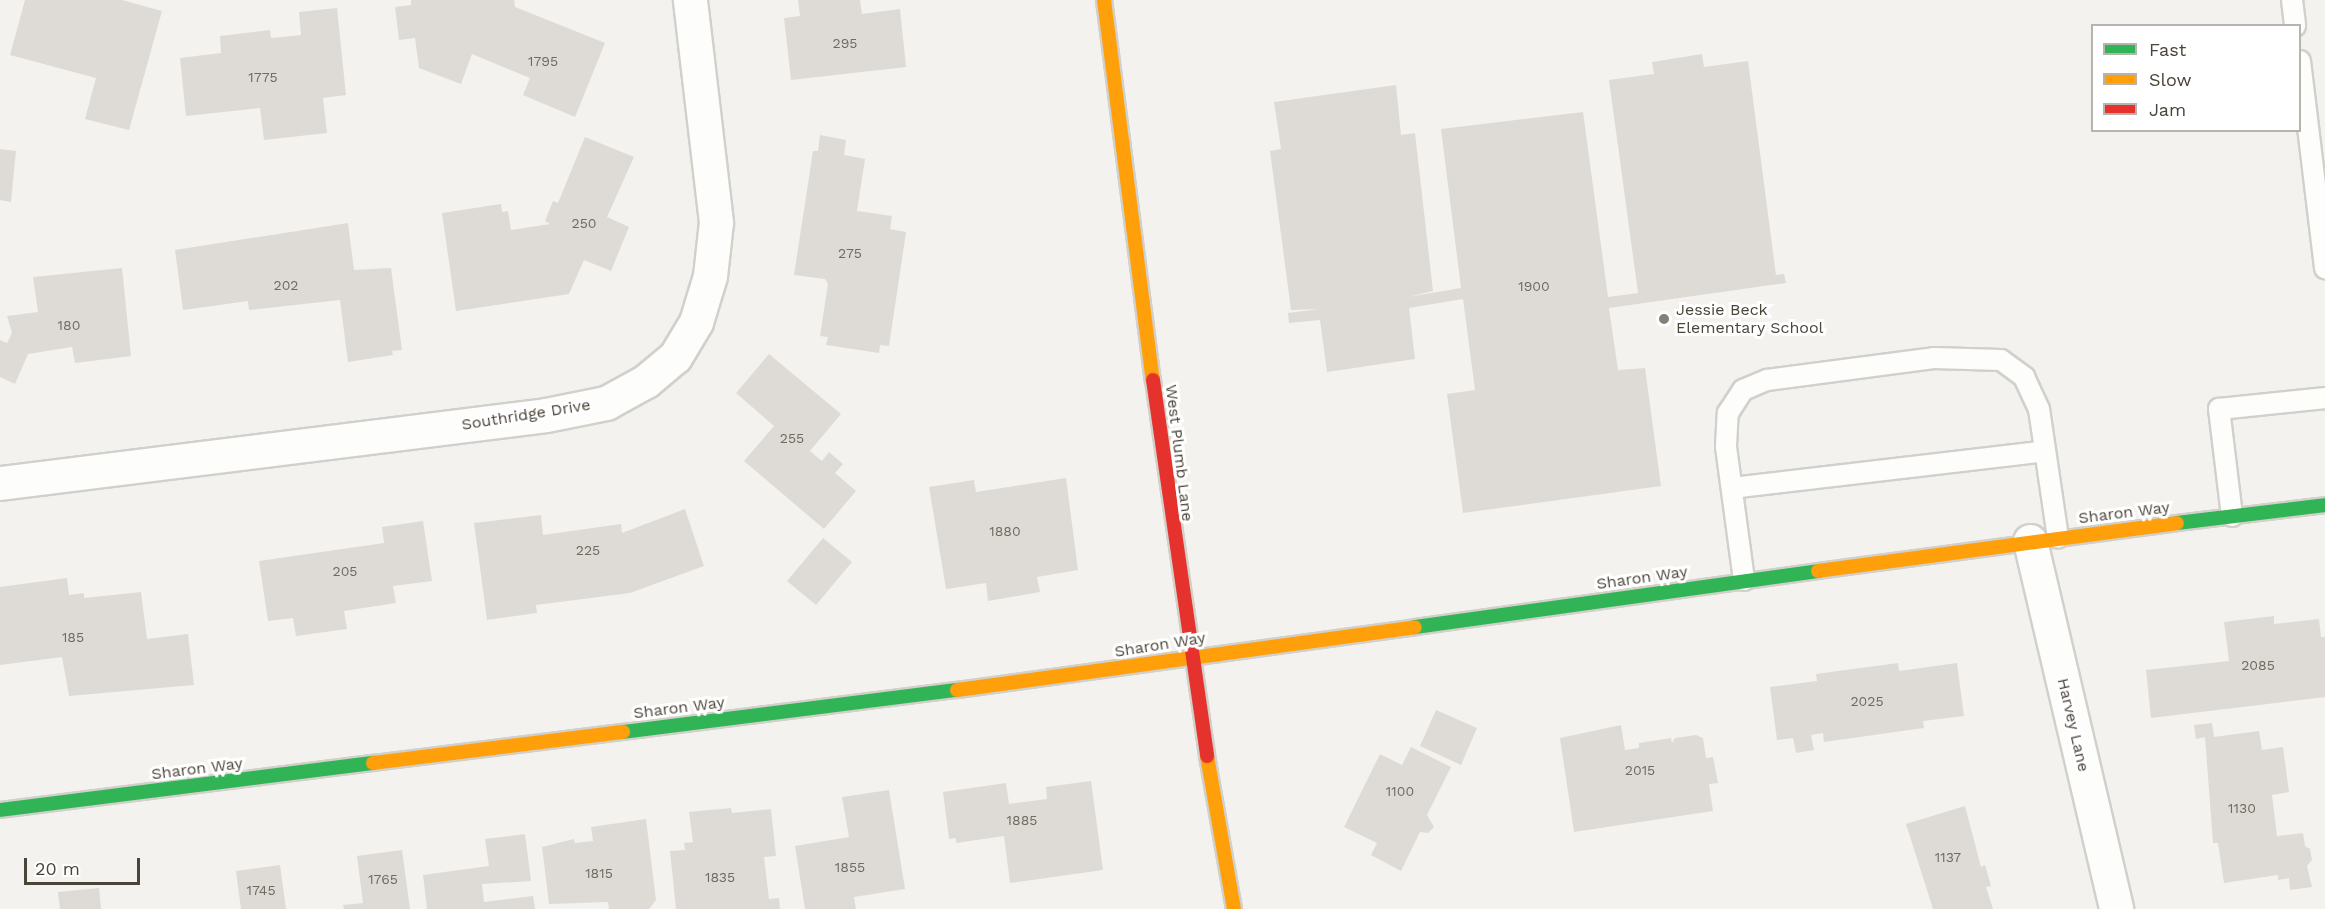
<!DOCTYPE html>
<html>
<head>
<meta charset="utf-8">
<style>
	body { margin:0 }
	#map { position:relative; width:2325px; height:909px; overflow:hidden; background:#f4f2ee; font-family:"Work Sans",sans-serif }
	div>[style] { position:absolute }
	.building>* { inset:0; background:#dedbd6 }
	.roads { filter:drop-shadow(2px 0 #d2d0cb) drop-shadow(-2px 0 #d2d0cb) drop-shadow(0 2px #d2d0cb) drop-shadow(0 -2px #d2d0cb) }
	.lane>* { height:20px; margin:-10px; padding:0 10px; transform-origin:10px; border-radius:10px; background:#fdfdfc }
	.street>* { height:33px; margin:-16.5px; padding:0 16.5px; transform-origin:16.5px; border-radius:16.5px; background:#fdfdfc }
	.fast>* { height:14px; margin:-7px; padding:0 7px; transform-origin:7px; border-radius:7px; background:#30b455 }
	.slow>* { height:14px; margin:-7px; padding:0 7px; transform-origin:7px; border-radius:7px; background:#ff9f0a }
	.jam>* { height:14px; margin:-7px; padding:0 7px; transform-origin:7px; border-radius:7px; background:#e5322d }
	.dots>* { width:16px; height:16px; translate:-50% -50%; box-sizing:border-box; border:3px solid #fff; border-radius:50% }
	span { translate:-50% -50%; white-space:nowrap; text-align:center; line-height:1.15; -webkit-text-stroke:6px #fff; paint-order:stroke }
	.number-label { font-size:14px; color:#706a61 }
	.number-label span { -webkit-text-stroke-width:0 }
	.poi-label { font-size:16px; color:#4b4439 }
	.left { translate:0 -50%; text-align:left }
	.street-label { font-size:16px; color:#4b4439 }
	.legend { position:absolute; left:2091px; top:24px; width:210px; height:108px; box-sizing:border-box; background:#fff; border:2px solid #b7b4b0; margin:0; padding:8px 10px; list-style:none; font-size:18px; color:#4b4439 }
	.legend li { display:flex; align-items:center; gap:12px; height:30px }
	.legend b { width:30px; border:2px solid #b7b4b0 }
	.scale { position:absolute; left:24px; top:858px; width:116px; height:27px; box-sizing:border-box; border:3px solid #4b4439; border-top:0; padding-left:8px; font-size:18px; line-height:21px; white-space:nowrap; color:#4b4439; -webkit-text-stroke:4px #fff; paint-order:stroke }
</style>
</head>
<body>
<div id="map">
	<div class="building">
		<i style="clip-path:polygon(25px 0,122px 0,162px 11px,129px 130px,85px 119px,96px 78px,10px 55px)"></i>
		<i style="clip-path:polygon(411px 0,514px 0,515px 7px,605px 43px,575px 117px,523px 95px,530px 78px,472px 54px,461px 84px,419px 68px,415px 38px,399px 40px,395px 7px,411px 5px)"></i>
		<i style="clip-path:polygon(798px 0,860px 0,862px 14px,900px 9px,906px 67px,791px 80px,784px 18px,800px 16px)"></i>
		<i style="clip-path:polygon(337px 8px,346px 95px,323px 98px,327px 133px,264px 140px,260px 108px,186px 116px,180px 58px,221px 53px,220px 36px,270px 30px,271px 38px,301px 35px,299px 12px)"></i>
		<i style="clip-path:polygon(1702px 54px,1704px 67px,1748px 61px,1776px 275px,1784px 274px,1786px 283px,1609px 308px,1618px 370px,1645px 368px,1661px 486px,1463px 513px,1447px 394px,1475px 390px,1463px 299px,1409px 308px,1415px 359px,1327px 372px,1320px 320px,1289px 323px,1288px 313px,1319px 309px,1291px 310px,1270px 151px,1281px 149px,1274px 102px,1396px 85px,1401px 135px,1415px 133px,1433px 291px,1408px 297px,1461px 288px,1441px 129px,1583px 112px,1608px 297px,1638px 293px,1609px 80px,1654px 74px,1652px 62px)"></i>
		<i style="clip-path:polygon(820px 135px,846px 140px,844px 155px,865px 159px,857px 211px,892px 216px,890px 229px,906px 232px,889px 346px,880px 345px,879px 353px,826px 345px,828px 337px,820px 336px,828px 284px,825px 279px,794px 275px,813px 151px,818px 151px)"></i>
		<i style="clip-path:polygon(585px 137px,634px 157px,607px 217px,629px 227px,611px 271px,584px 260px,569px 294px,456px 311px,442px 213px,501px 204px,502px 212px,508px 211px,511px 230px,550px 224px,545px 221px,553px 201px,558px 203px)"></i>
		<i style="clip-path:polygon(0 149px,16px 151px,11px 202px,0 200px)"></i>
		<i style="clip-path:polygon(348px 223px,354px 270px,391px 268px,402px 350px,392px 351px,393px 355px,348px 362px,340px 300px,249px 310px,248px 301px,183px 310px,175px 250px)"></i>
		<i style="clip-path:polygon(122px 268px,131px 356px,75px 363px,72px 347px,28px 354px,15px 384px,0 377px,0 340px,7px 343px,12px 333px,7px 316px,38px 312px,33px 277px)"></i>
		<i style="clip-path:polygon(769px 354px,841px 414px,810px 451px,822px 461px,829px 452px,843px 464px,835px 473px,856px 491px,824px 529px,744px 461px,774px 426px,736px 393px)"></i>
		<i style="clip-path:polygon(1066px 478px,1078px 570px,1037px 577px,1040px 592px,988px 601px,986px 583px,946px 589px,929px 487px,974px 480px,976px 492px)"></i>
		<i style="clip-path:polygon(685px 509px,704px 566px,630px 593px,536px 605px,537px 613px,487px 620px,474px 523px,541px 515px,543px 535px,621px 524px,622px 533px)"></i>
		<i style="clip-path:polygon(423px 521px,432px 581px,393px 586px,396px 603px,344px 611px,347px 629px,296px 636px,293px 618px,268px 621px,259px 561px,384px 543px,382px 527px)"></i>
		<i style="clip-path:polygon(823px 538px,852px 562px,816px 605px,787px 581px)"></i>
		<i style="clip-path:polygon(67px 578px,69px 595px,84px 593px,84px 598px,141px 592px,147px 639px,188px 634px,194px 685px,69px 696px,62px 657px,0 665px,0 587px)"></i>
		<i style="clip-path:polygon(2274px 616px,2274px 624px,2319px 619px,2321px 637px,2325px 637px,2325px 697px,2151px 718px,2146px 670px,2229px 661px,2224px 622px)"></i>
		<i style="clip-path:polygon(1898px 663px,1899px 671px,1957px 663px,1964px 716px,1923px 721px,1924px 728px,1824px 742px,1823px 733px,1811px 735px,1814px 750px,1796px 753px,1793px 738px,1777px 740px,1770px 687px,1817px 681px,1816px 674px)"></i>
		<i style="clip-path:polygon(1436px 710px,1477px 728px,1461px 765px,1420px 746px)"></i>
		<i style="clip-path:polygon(2212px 723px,2214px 737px,2259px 731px,2262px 750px,2283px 747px,2289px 792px,2272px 795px,2277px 836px,2303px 833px,2305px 846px,2310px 849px,2312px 860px,2307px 866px,2312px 887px,2290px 890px,2289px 878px,2278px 880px,2278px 875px,2224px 883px,2218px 843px,2213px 843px,2205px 737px,2196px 739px,2194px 725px)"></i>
		<i style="clip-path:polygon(1621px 725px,1625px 750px,1639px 748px,1639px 743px,1671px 738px,1672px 743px,1675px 738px,1696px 735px,1703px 738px,1706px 758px,1713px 757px,1718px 783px,1709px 784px,1713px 811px,1574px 832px,1560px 738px)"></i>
		<i style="clip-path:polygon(1411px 747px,1451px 767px,1427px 815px,1434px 827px,1428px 833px,1420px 832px,1401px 871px,1371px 855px,1377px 843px,1344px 827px,1380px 754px,1402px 765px)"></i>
		<i style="clip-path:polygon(1091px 781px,1103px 870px,1010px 883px,1004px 836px,956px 843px,956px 838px,949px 839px,943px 792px,1006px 783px,1009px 804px,1047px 799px,1046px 787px)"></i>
		<i style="clip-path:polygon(889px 790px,905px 889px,854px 897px,856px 909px,805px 909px,795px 846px,849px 837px,842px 797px)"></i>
		<i style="clip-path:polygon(1965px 806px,1981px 867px,1985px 865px,1991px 886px,1986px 887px,1993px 909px,1933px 909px,1906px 824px)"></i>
		<i style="clip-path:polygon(731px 808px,732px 813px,771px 809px,776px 856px,764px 857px,769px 899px,779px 898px,780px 909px,676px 909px,670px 851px,685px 850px,684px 843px,693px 842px,689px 812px)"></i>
		<i style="clip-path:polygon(646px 819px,656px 900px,649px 909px,609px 909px,608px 902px,549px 904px,542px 847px,574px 839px,575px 843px,593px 841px,591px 827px)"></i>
		<i style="clip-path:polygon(525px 834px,531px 881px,482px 884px,484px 902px,533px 896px,535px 909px,427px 909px,423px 875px,489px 866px,485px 839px)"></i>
		<i style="clip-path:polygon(402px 850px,410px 909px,344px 909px,343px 905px,363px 903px,357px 856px)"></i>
		<i style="clip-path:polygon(280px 865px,286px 909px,241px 909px,236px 871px)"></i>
		<i style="clip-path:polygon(99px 888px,101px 909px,60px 909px,58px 892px)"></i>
	</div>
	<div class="roads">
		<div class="lane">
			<i style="left:2292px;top:0;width:26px;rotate:83deg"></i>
			<i style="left:2300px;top:61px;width:209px;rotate:83.1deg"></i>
			<i style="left:1732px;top:488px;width:315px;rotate:-6.7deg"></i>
			<i style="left:2232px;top:516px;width:108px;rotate:-96.9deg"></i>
			<i style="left:2219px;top:409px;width:107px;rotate:-5.9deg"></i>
			<i style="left:1744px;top:580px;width:135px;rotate:-97.7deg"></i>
			<i style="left:1726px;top:446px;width:33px;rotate:-87deg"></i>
			<i style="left:1728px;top:413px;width:27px;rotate:-57deg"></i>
			<i style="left:1743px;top:390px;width:26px;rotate:-23deg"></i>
			<i style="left:1767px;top:380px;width:168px;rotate:-7.5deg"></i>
			<i style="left:1934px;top:358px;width:67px;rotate:1.7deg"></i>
			<i style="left:2001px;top:360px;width:29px;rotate:36deg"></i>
			<i style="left:2024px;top:377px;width:35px;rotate:65deg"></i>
			<i style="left:2039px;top:409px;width:130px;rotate:81.6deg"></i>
		</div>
		<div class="street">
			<i style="left:0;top:483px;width:550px;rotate:-7.1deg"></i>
			<i style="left:546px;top:415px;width:61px;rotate:-11.3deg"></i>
			<i style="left:606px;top:403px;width:46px;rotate:-28.8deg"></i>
			<i style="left:646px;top:381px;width:38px;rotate:-40deg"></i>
			<i style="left:675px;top:357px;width:41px;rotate:-59deg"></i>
			<i style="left:696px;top:322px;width:48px;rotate:-73.1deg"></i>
			<i style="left:710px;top:276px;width:54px;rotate:-83.7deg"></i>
			<i style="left:716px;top:222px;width:224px;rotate:-96.7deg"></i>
			<i style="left:2030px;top:541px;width:378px;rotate:76.8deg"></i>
		</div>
		<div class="fast">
			<i style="left:2177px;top:523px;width:149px;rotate:-6.9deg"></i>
			<i style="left:1415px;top:627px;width:407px;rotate:-7.9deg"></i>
			<i style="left:623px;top:732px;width:337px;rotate:-7.2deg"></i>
			<i style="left:0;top:810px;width:376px;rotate:-7.2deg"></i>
		</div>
		<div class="slow">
			<i style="left:1104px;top:0;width:383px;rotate:82.7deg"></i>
			<i style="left:1818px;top:571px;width:362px;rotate:-7.6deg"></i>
			<i style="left:957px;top:690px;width:462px;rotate:-7.8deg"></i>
			<i style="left:1207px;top:756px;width:155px;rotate:80deg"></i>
			<i style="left:373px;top:763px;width:252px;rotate:-7.1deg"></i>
		</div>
		<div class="jam">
			<i style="left:1153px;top:380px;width:380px;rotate:81.8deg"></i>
		</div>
	</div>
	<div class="dots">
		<i style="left:1664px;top:319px;background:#868178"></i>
	</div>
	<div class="number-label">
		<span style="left:845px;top:43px">295</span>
		<span style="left:543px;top:61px">1795</span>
		<span style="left:263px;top:77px">1775</span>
		<span style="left:584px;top:223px">250</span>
		<span style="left:850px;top:253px">275</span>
		<span style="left:286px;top:285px">202</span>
		<span style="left:1534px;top:286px">1900</span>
		<span style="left:69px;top:325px">180</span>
		<span style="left:792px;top:438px">255</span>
		<span style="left:1005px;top:531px">1880</span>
		<span style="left:588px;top:550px">225</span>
		<span style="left:345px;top:571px">205</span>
		<span style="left:73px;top:637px">185</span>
		<span style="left:2258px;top:665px">2085</span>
		<span style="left:1867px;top:701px">2025</span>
		<span style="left:1640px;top:770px">2015</span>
		<span style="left:1400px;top:791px">1100</span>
		<span style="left:2242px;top:808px">1130</span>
		<span style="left:1022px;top:820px">1885</span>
		<span style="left:1948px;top:857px">1137</span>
		<span style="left:850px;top:867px">1855</span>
		<span style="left:599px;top:873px">1815</span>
		<span style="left:720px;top:877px">1835</span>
		<span style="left:383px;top:879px">1765</span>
		<span style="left:261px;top:890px">1745</span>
	</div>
	<div class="poi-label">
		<span class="left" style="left:1676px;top:319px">Jessie Beck<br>Elementary School</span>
	</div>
	<div class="street-label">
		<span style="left:526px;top:415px;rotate:-9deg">Southridge Drive</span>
		<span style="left:1179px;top:453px;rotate:83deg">West Plumb Lane</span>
		<span style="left:2124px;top:513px;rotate:-7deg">Sharon Way</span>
		<span style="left:1642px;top:578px;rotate:-8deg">Sharon Way</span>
		<span style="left:1160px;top:645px;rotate:-9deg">Sharon Way</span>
		<span style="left:679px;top:708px;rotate:-7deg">Sharon Way</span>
		<span style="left:2073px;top:725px;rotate:77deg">Harvey Lane</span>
		<span style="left:197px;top:769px;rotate:-7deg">Sharon Way</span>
	</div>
	<ul class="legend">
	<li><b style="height:8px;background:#30b455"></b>Fast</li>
	<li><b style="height:8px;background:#ff9f0a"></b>Slow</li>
	<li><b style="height:8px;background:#e5322d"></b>Jam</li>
	</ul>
	<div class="scale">20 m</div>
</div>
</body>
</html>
